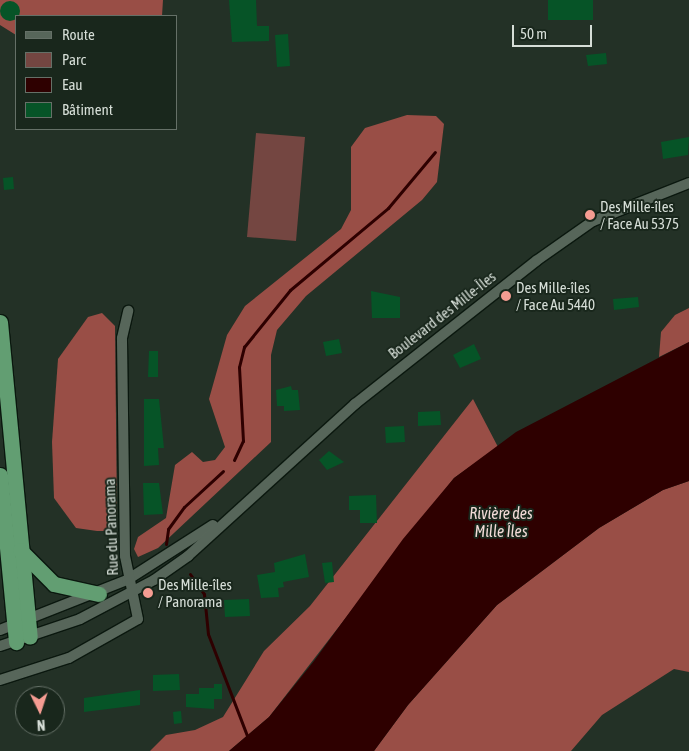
<!DOCTYPE html>
<html>
<head>
<meta charset="utf-8">
<style>
	body { margin:0 }
	#map { position:relative; width:689px; height:751px; overflow:hidden; background:#233126; font-family:"Asap Condensed",sans-serif }
	div>[style] { position:absolute }
	.green>* { inset:0; background:#744641 }
	.forest>* { inset:0; background:#994e46 }
	.water>* { inset:0; background:#2e0000 }
	.stream>* { height:3px; margin:-1.5px; padding:0 1.5px; transform-origin:1.5px; border-radius:1.5px; background:#2e0000 }
	.building>* { inset:0; background:#065427 }
	.round { border-radius:50% }
	.roads { filter:drop-shadow(1px 0 #0b180f) drop-shadow(-1px 0 #0b180f) drop-shadow(0 1px #0b180f) drop-shadow(0 -1px #0b180f) }
	.minor>* { height:10px; margin:-5px; padding:0 5px; transform-origin:5px; border-radius:5px; background:#57665a }
	.highway>* { height:15px; margin:-7.5px; padding:0 7.5px; transform-origin:7.5px; border-radius:7.5px; background:#629e72 }
	.dots>* { width:14px; height:14px; translate:-50% -50%; box-sizing:border-box; border:2px solid #19271c; border-radius:50% }
	span { translate:-50% -50%; white-space:nowrap; text-align:center; line-height:1.15; -webkit-text-stroke:4px #19271c; paint-order:stroke }
	.poi-label { font-size:15px; color:#d6ded7 }
	.left { translate:0 -50%; text-align:left }
	.street-label { font-size:15px; color:#d6ded7 }
	.water-label { font-size:16px; color:#f2dbd7; font-style:italic }
	.legend { position:absolute; left:15px; top:15px; width:162px; height:115px; box-sizing:border-box; background:#19271c; border:1px solid #657067; margin:0; padding:6px 9px; list-style:none; font-size:15px; color:#d6ded7 }
	.legend li { display:flex; align-items:center; gap:10px; height:25px }
	.legend b { width:25px; border:1px solid #657067 }
	.north { position:absolute; left:15px; top:686px; width:50px; height:50px; box-sizing:border-box; background:#19271c; border:1px solid #657067; border-radius:50%; rotate:176deg; font-size:14px; font-weight:700; line-height:20px; text-align:center; color:#d6ded7 }
	.north::after { content:''; display:block; margin:auto; width:18px; height:22px; background:#f59c92; clip-path:polygon(50% 0,100% 100%,50% 72%,0 100%) }
	.scale { position:absolute; left:512px; top:25px; width:80px; height:22px; box-sizing:border-box; border:2px solid #d6ded7; border-top:0; padding-left:6px; font-size:15px; line-height:18px; white-space:nowrap; color:#d6ded7; -webkit-text-stroke:4px #19271c; paint-order:stroke }
</style>
</head>
<body>
<div id="map">
	<div class="green">
		<i style="clip-path:polygon(256px 133px,305px 137px,296px 241px,247px 237px)"></i>
	</div>
	<div class="forest">
		<i style="clip-path:polygon(0 0,163px 0,162px 16px,16px 16px,16px 35px,0 25px)"></i>
		<i style="clip-path:polygon(407px 115px,436px 116px,444px 124px,437px 182px,422px 200px,306px 296px,277px 330px,271px 355px,271px 442px,158px 548px,138px 557px,134px 549px,138px 537px,166px 518px,175px 465px,192px 452px,203px 462px,215px 460px,225px 447px,209px 399px,227px 335px,245px 306px,341px 229px,351px 210px,351px 147px,365px 128px)"></i>
		<i style="clip-path:polygon(689px 308px,689px 342px,659px 357px,661px 332px,675px 315px)"></i>
		<i style="clip-path:polygon(102px 313px,115px 326px,117px 517px,110px 531px,97px 531px,76px 528px,54px 498px,52px 442px,58px 359px,88px 317px)"></i>
		<i style="clip-path:polygon(473px 399px,498px 447px,454px 478px,269px 717px,229px 751px,150px 751px,166px 735px,195px 730px,223px 717px,264px 651px,310px 606px)"></i>
		<i style="clip-path:polygon(689px 481px,689px 672px,674px 669px,602px 715px,571px 751px,374px 751px,408px 705px,497px 605px,599px 528px,663px 490px)"></i>
	</div>
	<div class="water">
		<i style="clip-path:polygon(689px 342px,689px 481px,663px 490px,599px 528px,497px 605px,408px 705px,374px 751px,229px 751px,269px 717px,314px 661px,403px 539px,454px 478px,516px 432px)"></i>
	</div>
	<div class="stream">
		<i style="left:234px;top:460px;width:21px;rotate:-65deg"></i>
		<i style="left:243px;top:441px;width:74px;rotate:-93.1deg"></i>
		<i style="left:239px;top:367px;width:21px;rotate:-76deg"></i>
		<i style="left:244px;top:347px;width:73px;rotate:-51.1deg"></i>
		<i style="left:290px;top:290px;width:128px;rotate:-39.9deg"></i>
		<i style="left:388px;top:208px;width:73px;rotate:-50deg"></i>
		<i style="left:166px;top:544px;width:15px;rotate:-82deg"></i>
		<i style="left:168px;top:529px;width:27px;rotate:-54deg"></i>
		<i style="left:184px;top:507px;width:53px;rotate:-42.7deg"></i>
		<i style="left:190px;top:574px;width:24px;rotate:55deg"></i>
		<i style="left:204px;top:594px;width:40px;rotate:84.3deg"></i>
		<i style="left:208px;top:634px;width:111px;rotate:69deg"></i>
	</div>
	<div class="building">
		<i style="clip-path:polygon(229px 0,256px 0,257px 26px,269px 26px,269px 41px,232px 42px)"></i>
		<i style="clip-path:polygon(548px 0,593px 0,593px 20px,548px 20px)"></i>
		<i class="round" style="left:0;top:1px;width:20px;height:20px"></i>
		<i style="clip-path:polygon(288px 34px,290px 66px,277px 67px,275px 35px)"></i>
		<i style="clip-path:polygon(606px 53px,607px 64px,588px 66px,586px 55px)"></i>
		<i style="clip-path:polygon(689px 137px,688px 155px,663px 159px,661px 142px)"></i>
		<i style="clip-path:polygon(13px 177px,14px 189px,4px 190px,3px 178px)"></i>
		<i style="clip-path:polygon(371px 291px,400px 297px,400px 318px,372px 318px)"></i>
		<i style="clip-path:polygon(638px 297px,639px 307px,614px 310px,613px 299px)"></i>
		<i style="clip-path:polygon(339px 339px,342px 353px,326px 356px,323px 342px)"></i>
		<i style="clip-path:polygon(474px 344px,481px 359px,460px 368px,453px 355px)"></i>
		<i style="clip-path:polygon(149px 351px,158px 351px,158px 377px,148px 377px)"></i>
		<i style="clip-path:polygon(291px 386px,292px 390px,298px 390px,300px 410px,284px 411px,284px 406px,277px 406px,276px 390px)"></i>
		<i style="clip-path:polygon(144px 399px,159px 399px,164px 448px,158px 448px,159px 465px,144px 466px)"></i>
		<i style="clip-path:polygon(440px 411px,441px 425px,418px 426px,418px 412px)"></i>
		<i style="clip-path:polygon(404px 426px,405px 442px,386px 443px,385px 427px)"></i>
		<i style="clip-path:polygon(329px 451px,344px 462px,327px 470px,319px 460px)"></i>
		<i style="clip-path:polygon(143px 483px,159px 483px,163px 514px,144px 515px)"></i>
		<i style="clip-path:polygon(376px 495px,377px 523px,360px 523px,360px 510px,349px 510px,349px 496px)"></i>
		<i style="clip-path:polygon(305px 554px,309px 577px,283px 582px,284px 587px,278px 588px,279px 597px,261px 598px,257px 575px,275px 572px,274px 563px)"></i>
		<i style="clip-path:polygon(332px 562px,334px 582px,325px 583px,322px 563px)"></i>
		<i style="clip-path:polygon(249px 599px,250px 616px,225px 617px,224px 600px)"></i>
		<i style="clip-path:polygon(179px 674px,180px 690px,153px 691px,153px 675px)"></i>
		<i style="clip-path:polygon(214px 684px,222px 684px,222px 699px,214px 699px,214px 709px,186px 707px,186px 694px,199px 694px,199px 688px,214px 688px)"></i>
		<i style="clip-path:polygon(140px 690px,140px 705px,84px 712px,84px 698px)"></i>
		<i style="clip-path:polygon(181px 711px,182px 723px,174px 724px,173px 712px)"></i>
	</div>
	<div class="roads">
		<div class="minor">
			<i style="left:0;top:630px;width:136px;rotate:-21.5deg"></i>
			<i style="left:127px;top:580px;width:102px;rotate:-32.6deg"></i>
			<i style="left:0;top:646px;width:84px;rotate:-18.6deg"></i>
			<i style="left:80px;top:619px;width:84px;rotate:-27.8deg"></i>
			<i style="left:154px;top:580px;width:42px;rotate:-35.2deg"></i>
			<i style="left:188px;top:556px;width:226px;rotate:-42.3deg"></i>
			<i style="left:355px;top:404px;width:231px;rotate:-38.3deg"></i>
			<i style="left:536px;top:261px;width:70px;rotate:-35.1deg"></i>
			<i style="left:593px;top:221px;width:103px;rotate:-21.6deg"></i>
			<i style="left:0;top:680px;width:72px;rotate:-17.7deg"></i>
			<i style="left:69px;top:658px;width:79px;rotate:-29.5deg"></i>
			<i style="left:138px;top:619px;width:64px;rotate:-101.7deg"></i>
			<i style="left:125px;top:556px;width:218px;rotate:-90.8deg"></i>
			<i style="left:122px;top:338px;width:28px;rotate:-77deg"></i>
		</div>
		<div class="highway">
			<i style="left:0;top:322px;width:316px;rotate:84.6deg"></i>
			<i style="left:0;top:475px;width:168px;rotate:84.5deg"></i>
			<i style="left:20px;top:550px;width:48px;rotate:45deg"></i>
			<i style="left:54px;top:584px;width:46px;rotate:12.5deg"></i>
		</div>
	</div>
	<div class="dots">
		<i style="left:590px;top:215px;background:#f59c92"></i>
		<i style="left:506px;top:296px;background:#f59c92"></i>
		<i style="left:148px;top:593px;background:#f59c92"></i>
	</div>
	<div class="poi-label">
		<span class="left" style="left:600px;top:215px">Des Mille-îles<br>/ Face Au 5375</span>
		<span class="left" style="left:516px;top:296px">Des Mille-îles<br>/ Face Au 5440</span>
		<span class="left" style="left:158px;top:593px">Des Mille-îles<br>/ Panorama</span>
	</div>
	<div class="street-label">
		<span style="left:442px;top:315px;rotate:-38deg">Boulevard des Mille-Îles</span>
		<span style="left:111px;top:527px;rotate:-92deg">Rue du Panorama</span>
	</div>
	<div class="water-label">
		<span style="left:501px;top:522px">Rivière des<br>Mille Îles</span>
	</div>
	<ul class="legend">
	<li><b style="height:6px;background:#57665a"></b>Route</li>
	<li><b style="height:14px;background:#744641"></b>Parc</li>
	<li><b style="height:14px;background:#2e0000"></b>Eau</li>
	<li><b style="height:14px;background:#065427"></b>Bâtiment</li>
	</ul>
	<div class="north">N</div>
	<div class="scale">50 m</div>
</div>
</body>
</html>
